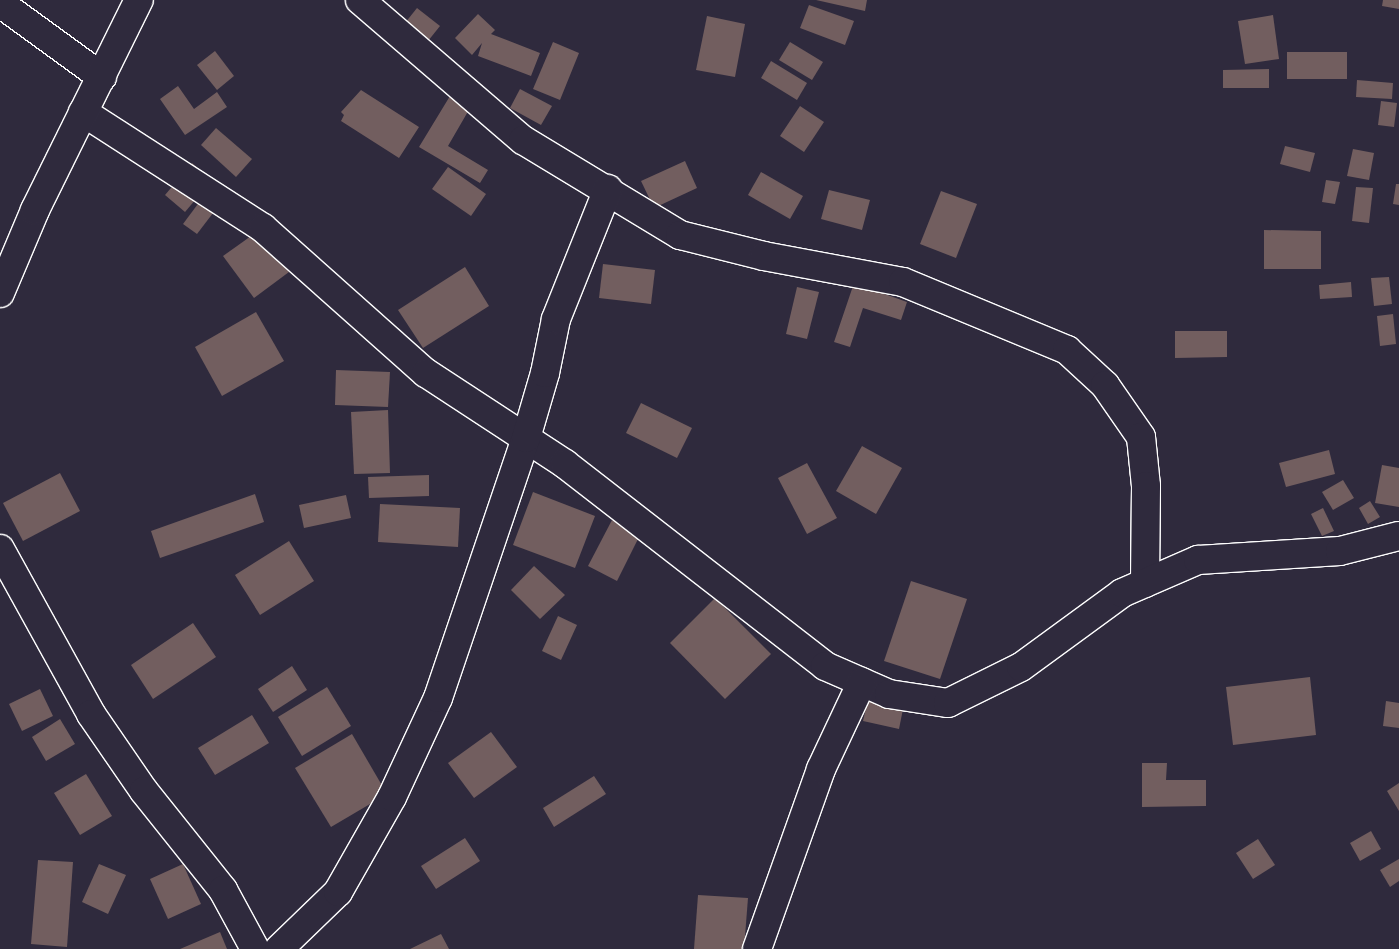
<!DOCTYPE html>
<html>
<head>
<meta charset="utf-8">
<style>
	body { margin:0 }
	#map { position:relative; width:1399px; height:949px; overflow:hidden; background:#2f2a3d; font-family:"Gochi Hand",sans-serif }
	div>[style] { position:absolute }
	.building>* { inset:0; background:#725e5f }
	.roads { filter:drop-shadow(1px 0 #fff) drop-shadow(-1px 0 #fff) drop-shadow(0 1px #fff) drop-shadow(0 -1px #fff) }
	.minor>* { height:28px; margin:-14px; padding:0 14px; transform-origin:14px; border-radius:14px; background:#2f2a3d }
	span { translate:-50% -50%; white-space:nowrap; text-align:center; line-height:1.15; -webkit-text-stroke:4.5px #2f2a3d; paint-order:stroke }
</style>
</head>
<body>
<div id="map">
	<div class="building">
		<i style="clip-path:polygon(816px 0,867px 0,865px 11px)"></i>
		<i style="clip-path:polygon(1383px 0,1399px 0,1399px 9px,1382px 6px)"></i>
		<i style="clip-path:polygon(809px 5px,854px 21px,845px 45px,800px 28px)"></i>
		<i style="clip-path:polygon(417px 8px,440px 26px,428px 41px,405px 23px)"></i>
		<i style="clip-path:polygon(478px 14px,495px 30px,491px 34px,540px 53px,531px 76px,478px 56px,482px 43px,472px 55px,455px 38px)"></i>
		<i style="clip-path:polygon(1273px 15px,1279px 59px,1245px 64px,1238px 21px)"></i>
		<i style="clip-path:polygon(707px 16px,745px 24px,735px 77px,696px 70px)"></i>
		<i style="clip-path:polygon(553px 42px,579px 53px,560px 100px,533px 89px)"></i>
		<i style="clip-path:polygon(790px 42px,823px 62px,812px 80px,779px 60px)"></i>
		<i style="clip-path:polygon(215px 51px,234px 76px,217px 90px,197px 65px)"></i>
		<i style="clip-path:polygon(1287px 52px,1347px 52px,1347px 79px,1287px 79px)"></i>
		<i style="clip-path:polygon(771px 61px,807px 83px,797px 100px,761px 78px)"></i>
		<i style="clip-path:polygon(1269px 69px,1269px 88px,1223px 88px,1223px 70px)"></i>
		<i style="clip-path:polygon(1357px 80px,1393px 83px,1392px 99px,1356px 97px)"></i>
		<i style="clip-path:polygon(178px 86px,194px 109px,217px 92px,227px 107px,185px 135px,160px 99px)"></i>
		<i style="clip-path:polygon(520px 89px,552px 106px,541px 125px,510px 108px)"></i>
		<i style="clip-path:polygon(361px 90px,419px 127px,399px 158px,341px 121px,344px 115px,341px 112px)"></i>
		<i style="clip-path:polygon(450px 96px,470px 108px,448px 146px,488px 170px,480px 183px,419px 147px)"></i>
		<i style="clip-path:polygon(1381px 101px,1397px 103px,1394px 127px,1378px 125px)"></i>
		<i style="clip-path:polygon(800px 106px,824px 122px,804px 152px,780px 136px)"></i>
		<i style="clip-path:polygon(216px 128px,252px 159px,236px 177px,201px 145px)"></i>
		<i style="clip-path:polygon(1285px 146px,1315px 153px,1310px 172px,1280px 164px)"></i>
		<i style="clip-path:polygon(1353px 149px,1374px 153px,1369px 180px,1347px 176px)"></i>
		<i style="clip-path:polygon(685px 161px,697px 188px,654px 208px,641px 181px)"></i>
		<i style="clip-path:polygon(192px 163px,212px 180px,185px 212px,165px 195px)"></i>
		<i style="clip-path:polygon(448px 167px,486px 194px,471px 216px,432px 189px)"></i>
		<i style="clip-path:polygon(761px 172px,803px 196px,790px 219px,748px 195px)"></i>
		<i style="clip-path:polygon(1326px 180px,1340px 182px,1335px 204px,1322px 202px)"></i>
		<i style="clip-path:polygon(1396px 184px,1399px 184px,1399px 205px,1393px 204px)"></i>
		<i style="clip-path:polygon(212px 185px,226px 196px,197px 234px,183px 224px)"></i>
		<i style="clip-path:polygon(1356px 187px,1373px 188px,1369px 223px,1352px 221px)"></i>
		<i style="clip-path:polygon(829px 190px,870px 200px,862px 230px,821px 219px)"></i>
		<i style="clip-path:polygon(941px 191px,977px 204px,956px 258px,920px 244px)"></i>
		<i style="clip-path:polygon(1264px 230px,1321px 231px,1321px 269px,1264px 269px)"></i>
		<i style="clip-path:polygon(258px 231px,289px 272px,254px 298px,223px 256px)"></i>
		<i style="clip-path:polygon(603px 264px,655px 270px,651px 304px,599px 298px)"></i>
		<i style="clip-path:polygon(465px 267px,489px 306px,423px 348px,398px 310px)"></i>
		<i style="clip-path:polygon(1389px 277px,1392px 304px,1374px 306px,1371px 278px)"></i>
		<i style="clip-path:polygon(1351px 282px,1352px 297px,1320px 299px,1319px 285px)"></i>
		<i style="clip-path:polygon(854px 283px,907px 302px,901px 320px,863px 308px,850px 347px,834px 342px)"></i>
		<i style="clip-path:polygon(797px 287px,819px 292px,807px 339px,786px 334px)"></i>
		<i style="clip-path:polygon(256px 312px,284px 361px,222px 396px,195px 347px)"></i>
		<i style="clip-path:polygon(1393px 314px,1396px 344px,1380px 346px,1377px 316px)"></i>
		<i style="clip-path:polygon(1175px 331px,1227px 331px,1227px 357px,1175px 358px)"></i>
		<i style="clip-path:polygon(336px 370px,390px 372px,388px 407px,335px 405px)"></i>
		<i style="clip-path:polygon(641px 403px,692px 428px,677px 458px,626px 433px)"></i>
		<i style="clip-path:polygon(388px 410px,390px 473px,354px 474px,351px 412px)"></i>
		<i style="clip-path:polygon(862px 446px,902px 468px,876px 514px,836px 491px)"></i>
		<i style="clip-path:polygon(1329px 450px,1335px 474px,1286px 487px,1279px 463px)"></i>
		<i style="clip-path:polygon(807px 463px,837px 518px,807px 534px,778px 478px)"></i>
		<i style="clip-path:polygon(1382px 465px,1399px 468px,1399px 507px,1375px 503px)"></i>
		<i style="clip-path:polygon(60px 473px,80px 511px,23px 541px,3px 503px)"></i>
		<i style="clip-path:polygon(429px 475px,429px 496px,369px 498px,368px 477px)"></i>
		<i style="clip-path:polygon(1343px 480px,1354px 498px,1333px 510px,1322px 492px)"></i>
		<i style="clip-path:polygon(533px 492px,595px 516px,575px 568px,513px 545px)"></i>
		<i style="clip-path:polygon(255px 494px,264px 522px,160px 558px,151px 531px)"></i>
		<i style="clip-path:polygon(346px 495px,351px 518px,304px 528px,299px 505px)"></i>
		<i style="clip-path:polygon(1370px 501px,1380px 517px,1368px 524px,1359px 508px)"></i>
		<i style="clip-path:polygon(380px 504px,460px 508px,458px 547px,378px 542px)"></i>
		<i style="clip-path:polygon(1323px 508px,1334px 531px,1322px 536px,1311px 514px)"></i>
		<i style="clip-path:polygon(612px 520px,640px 535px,617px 581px,588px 566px)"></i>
		<i style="clip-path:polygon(289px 541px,314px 581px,260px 615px,235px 575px)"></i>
		<i style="clip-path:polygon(534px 566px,565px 595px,540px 619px,511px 590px)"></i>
		<i style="clip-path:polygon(911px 581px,967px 599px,940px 679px,884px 661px)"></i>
		<i style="clip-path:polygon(715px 598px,771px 654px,725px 699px,670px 643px)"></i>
		<i style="clip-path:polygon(558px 616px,577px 625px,561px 660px,542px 651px)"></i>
		<i style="clip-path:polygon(193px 623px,216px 657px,153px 699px,131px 665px)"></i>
		<i style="clip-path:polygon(292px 666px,307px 690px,273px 712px,258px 689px)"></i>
		<i style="clip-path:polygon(873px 677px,908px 684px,899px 729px,863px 721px)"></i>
		<i style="clip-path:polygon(1310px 677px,1316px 735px,1233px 745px,1226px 687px)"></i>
		<i style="clip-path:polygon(327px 687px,351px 726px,302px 756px,278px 717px)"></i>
		<i style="clip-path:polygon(40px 689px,53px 716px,22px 731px,9px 704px)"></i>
		<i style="clip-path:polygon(1386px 701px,1399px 703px,1399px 728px,1383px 726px)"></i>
		<i style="clip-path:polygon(252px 715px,269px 743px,215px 775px,198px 748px)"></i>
		<i style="clip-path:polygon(60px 719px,75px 744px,46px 761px,32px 737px)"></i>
		<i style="clip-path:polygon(491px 732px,517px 767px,474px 798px,448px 763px)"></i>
		<i style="clip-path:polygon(352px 734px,387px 794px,331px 827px,295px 768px)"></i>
		<i style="clip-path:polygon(1142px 763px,1167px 763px,1166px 780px,1206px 780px,1206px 806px,1142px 807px)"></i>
		<i style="clip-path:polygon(86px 774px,112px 816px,80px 835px,54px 793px)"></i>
		<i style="clip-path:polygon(594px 776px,606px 794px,554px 827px,543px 808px)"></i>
		<i style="clip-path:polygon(1399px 783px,1399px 811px,1387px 791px)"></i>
		<i style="clip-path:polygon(1371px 831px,1381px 849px,1360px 861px,1350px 843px)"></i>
		<i style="clip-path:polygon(465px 838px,480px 861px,436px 889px,421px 866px)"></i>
		<i style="clip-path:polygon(1258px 839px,1275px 865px,1253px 879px,1236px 853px)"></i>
		<i style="clip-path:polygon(1399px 859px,1399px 881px,1390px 887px,1380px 870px)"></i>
		<i style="clip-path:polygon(38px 860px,73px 862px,67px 947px,31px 944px)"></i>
		<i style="clip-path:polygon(99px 864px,126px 875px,108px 914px,82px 902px)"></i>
		<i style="clip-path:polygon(183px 864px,201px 904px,168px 919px,150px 879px)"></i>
		<i style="clip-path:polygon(698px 895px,748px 898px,744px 949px,694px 949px)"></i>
		<i style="clip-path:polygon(220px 932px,227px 949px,180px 949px)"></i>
		<i style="clip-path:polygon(441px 934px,449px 949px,410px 949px)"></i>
	</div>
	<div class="roads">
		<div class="minor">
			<i style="left:360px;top:0;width:215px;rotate:40.7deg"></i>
			<i style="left:523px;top:140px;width:184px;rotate:31.2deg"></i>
			<i style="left:680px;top:235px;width:87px;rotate:14deg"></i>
			<i style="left:764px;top:256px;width:141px;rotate:10.6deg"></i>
			<i style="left:903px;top:282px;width:178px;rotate:22.5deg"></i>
			<i style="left:1067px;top:350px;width:52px;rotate:42.6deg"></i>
			<i style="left:1105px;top:385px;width:63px;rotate:55.3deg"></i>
			<i style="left:1141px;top:437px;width:49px;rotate:84.2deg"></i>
			<i style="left:1146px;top:486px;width:97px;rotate:90.6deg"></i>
			<i style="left:0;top:3px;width:126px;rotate:36deg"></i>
			<i style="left:83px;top:112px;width:214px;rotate:32.8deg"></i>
			<i style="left:263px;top:228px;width:218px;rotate:41.7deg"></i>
			<i style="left:426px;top:373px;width:166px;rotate:33.2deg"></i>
			<i style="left:565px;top:464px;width:329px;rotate:37.8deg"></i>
			<i style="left:825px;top:666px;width:70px;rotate:23.6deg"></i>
			<i style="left:889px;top:694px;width:60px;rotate:8.7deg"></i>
			<i style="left:948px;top:703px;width:81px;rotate:-26.3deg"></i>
			<i style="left:1021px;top:667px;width:125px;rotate:-36.2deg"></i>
			<i style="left:1122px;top:593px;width:83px;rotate:-23.5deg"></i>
			<i style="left:1198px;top:560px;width:142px;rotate:-3.6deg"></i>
			<i style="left:1340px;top:551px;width:61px;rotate:-14.3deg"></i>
			<i style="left:0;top:293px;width:90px;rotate:-67.1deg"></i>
			<i style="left:35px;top:210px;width:234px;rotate:-63.7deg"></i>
			<i style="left:0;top:549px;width:188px;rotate:61.1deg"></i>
			<i style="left:91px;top:714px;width:93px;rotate:55.5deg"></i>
			<i style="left:144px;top:791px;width:127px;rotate:51.4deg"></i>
			<i style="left:223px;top:890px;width:67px;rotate:61.5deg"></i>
			<i style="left:279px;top:949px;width:82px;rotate:-44deg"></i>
			<i style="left:338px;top:892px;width:109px;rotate:-60.4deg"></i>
			<i style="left:392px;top:797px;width:109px;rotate:-65.1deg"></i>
			<i style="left:438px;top:698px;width:274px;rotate:-71.3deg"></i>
			<i style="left:526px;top:438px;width:68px;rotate:-73.7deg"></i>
			<i style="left:545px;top:373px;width:55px;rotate:-78.5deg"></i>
			<i style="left:556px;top:319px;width:140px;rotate:-68.2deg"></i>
			<i style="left:757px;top:949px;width:191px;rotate:-70.4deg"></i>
			<i style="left:821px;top:769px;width:96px;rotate:-64.8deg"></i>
		</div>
	</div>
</div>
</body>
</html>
